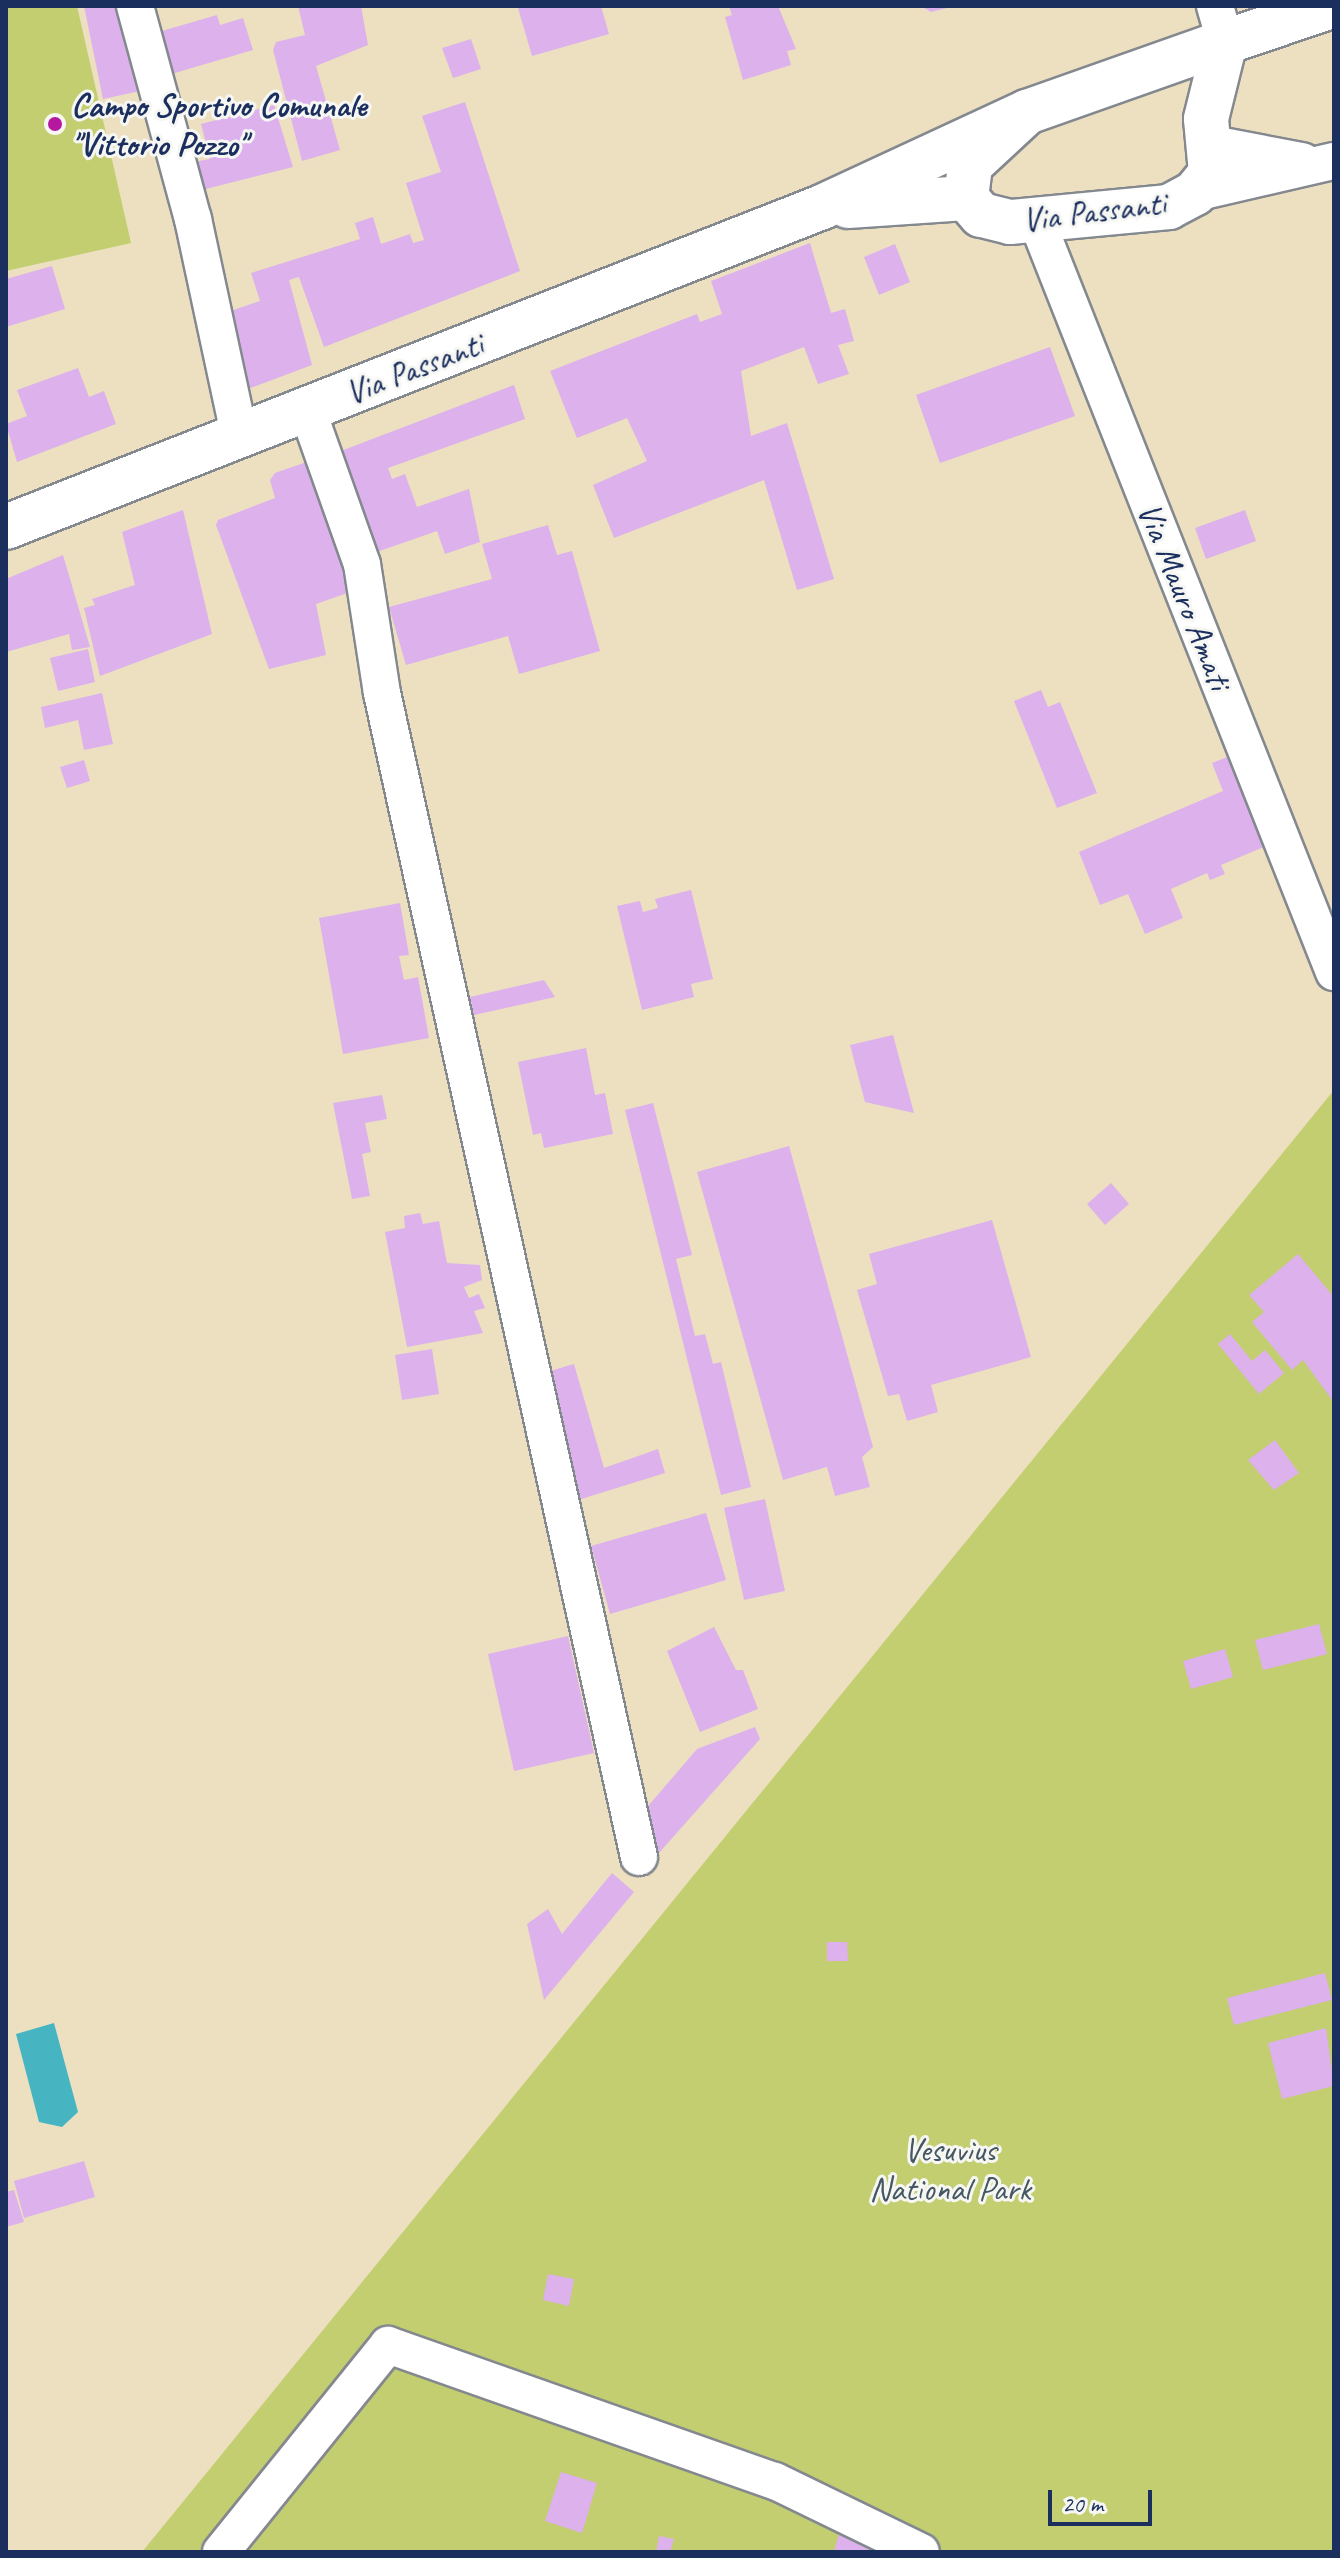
<!DOCTYPE html>
<html>
<head>
<meta charset="utf-8">
<style>
	body { margin:0 }
	#map { position:relative; width:1340px; height:2558px; overflow:hidden; background:#ece0c0; font-family:Caveat,sans-serif }
	div>[style] { position:absolute }
	.green>* { inset:0; background:#c2ce70 }
	.water>* { inset:0; background:#47b4c2 }
	.building>* { inset:0; background:#dcb1ec }
	.roads { filter:drop-shadow(2px 0 #84888f) drop-shadow(-2px 0 #84888f) drop-shadow(0 2px #84888f) drop-shadow(0 -2px #84888f) }
	.minor>* { height:36px; margin:-18px; padding:0 18px; transform-origin:18px; border-radius:18px; background:#fff }
	.major>* { height:44px; margin:-22px; padding:0 22px; transform-origin:22px; border-radius:22px; background:#fff }
	.dots>* { width:22px; height:22px; translate:-50% -50%; box-sizing:border-box; border:4px solid #f6f6f2; border-radius:50% }
	span { translate:-50% -50%; white-space:nowrap; text-align:center; line-height:1.15; -webkit-text-stroke:6px #f6f6f2; paint-order:stroke }
	.poi-label { font-size:34px; color:#1b2f5e; font-weight:700 }
	.left { translate:0 -50%; text-align:left }
	.street-label { font-size:34px; color:#1b2f5e }
	.park-label { font-size:34px; color:#455762 }
	.frame { position:absolute; inset:0; border:8px solid #1b2f5e; pointer-events:none }
	.scale { position:absolute; left:1048px; top:2490px; width:104px; height:36px; box-sizing:border-box; border:4px solid #1b2f5e; border-top:0; padding-left:10px; font-size:24px; line-height:28px; white-space:nowrap; color:#1b2f5e; -webkit-text-stroke:6px #f6f6f2; paint-order:stroke }
</style>
</head>
<body>
<div id="map">
	<div class="green">
		<i style="clip-path:polygon(6px 6px,77px 6px,131px 243px,6px 271px)"></i>
		<i style="clip-path:polygon(1334px 1090px,1334px 2552px,142px 2552px)"></i>
	</div>
	<div class="water">
		<i style="clip-path:polygon(54px 2023px,78px 2112px,62px 2127px,39px 2122px,16px 2034px)"></i>
	</div>
	<div class="building">
		<i style="clip-path:polygon(84px 6px,124px 6px,145px 90px,103px 99px)"></i>
		<i style="clip-path:polygon(298px 6px,361px 6px,368px 45px,316px 66px,340px 150px,302px 161px,273px 50px,276px 42px,305px 35px)"></i>
		<i style="clip-path:polygon(601px 6px,609px 34px,532px 56px,518px 8px)"></i>
		<i style="clip-path:polygon(729px 6px,778px 6px,796px 49px,787px 51px,791px 65px,743px 80px,725px 17px,732px 15px)"></i>
		<i style="clip-path:polygon(921px 6px,950px 6px,951px 7px,931px 12px)"></i>
		<i style="clip-path:polygon(217px 15px,220px 25px,243px 18px,253px 50px,168px 75px,155px 33px)"></i>
		<i style="clip-path:polygon(471px 39px,481px 69px,453px 78px,442px 48px)"></i>
		<i style="clip-path:polygon(465px 102px,520px 271px,324px 347px,299px 277px,289px 280px,312px 365px,240px 392px,222px 314px,260px 301px,251px 273px,360px 239px,355px 223px,373px 217px,381px 244px,410px 234px,413px 243px,424px 240px,406px 183px,441px 172px,422px 116px)"></i>
		<i style="clip-path:polygon(274px 105px,293px 167px,202px 190px,194px 162px,210px 159px,201px 124px)"></i>
		<i style="clip-path:polygon(810px 243px,831px 313px,845px 309px,854px 341px,838px 345px,849px 374px,818px 384px,804px 347px,741px 371px,751px 436px,787px 423px,834px 579px,797px 590px,764px 480px,614px 538px,593px 485px,647px 461px,627px 418px,577px 438px,550px 371px,697px 314px,700px 322px,722px 314px,711px 281px)"></i>
		<i style="clip-path:polygon(895px 244px,910px 282px,879px 295px,864px 257px)"></i>
		<i style="clip-path:polygon(52px 266px,65px 309px,6px 327px,6px 279px)"></i>
		<i style="clip-path:polygon(1050px 347px,1075px 416px,940px 463px,916px 395px)"></i>
		<i style="clip-path:polygon(78px 368px,89px 397px,104px 391px,116px 424px,17px 462px,6px 424px,27px 416px,17px 390px)"></i>
		<i style="clip-path:polygon(514px 385px,525px 419px,388px 468px,392px 479px,405px 474px,417px 507px,469px 489px,480px 542px,445px 554px,437px 531px,371px 554px,333px 454px)"></i>
		<i style="clip-path:polygon(318px 458px,356px 590px,316px 604px,326px 655px,269px 669px,216px 525px,218px 520px,275px 498px,270px 480px,275px 473px)"></i>
		<i style="clip-path:polygon(183px 510px,212px 634px,100px 676px,84px 608px,95px 605px,92px 599px,135px 585px,122px 532px)"></i>
		<i style="clip-path:polygon(1245px 510px,1256px 541px,1206px 559px,1195px 528px)"></i>
		<i style="clip-path:polygon(548px 525px,557px 555px,572px 551px,600px 651px,519px 674px,508px 636px,406px 665px,389px 607px,492px 579px,482px 544px)"></i>
		<i style="clip-path:polygon(63px 555px,90px 647px,72px 650px,69px 634px,6px 652px,6px 579px)"></i>
		<i style="clip-path:polygon(88px 649px,95px 682px,58px 691px,50px 658px)"></i>
		<i style="clip-path:polygon(1041px 690px,1048px 707px,1060px 702px,1097px 793px,1057px 808px,1014px 701px)"></i>
		<i style="clip-path:polygon(102px 693px,113px 744px,84px 750px,78px 720px,45px 728px,41px 707px)"></i>
		<i style="clip-path:polygon(1235px 754px,1273px 843px,1221px 865px,1225px 874px,1210px 880px,1207px 873px,1171px 889px,1183px 918px,1145px 934px,1128px 894px,1100px 905px,1079px 852px,1223px 791px,1212px 763px)"></i>
		<i style="clip-path:polygon(84px 760px,90px 781px,67px 788px,60px 767px)"></i>
		<i style="clip-path:polygon(691px 890px,713px 979px,691px 984px,694px 997px,642px 1010px,617px 906px,640px 901px,643px 912px,658px 908px,655px 899px)"></i>
		<i style="clip-path:polygon(400px 903px,409px 955px,399px 956px,404px 980px,418px 977px,429px 1038px,343px 1054px,319px 918px)"></i>
		<i style="clip-path:polygon(544px 980px,555px 997px,474px 1015px,470px 997px)"></i>
		<i style="clip-path:polygon(893px 1035px,914px 1113px,865px 1102px,850px 1045px)"></i>
		<i style="clip-path:polygon(586px 1048px,595px 1095px,605px 1093px,613px 1134px,544px 1148px,541px 1133px,533px 1135px,518px 1062px)"></i>
		<i style="clip-path:polygon(382px 1095px,387px 1119px,365px 1123px,371px 1152px,362px 1154px,370px 1196px,352px 1199px,333px 1103px)"></i>
		<i style="clip-path:polygon(653px 1103px,692px 1255px,676px 1259px,695px 1336px,705px 1334px,713px 1364px,721px 1362px,751px 1487px,721px 1495px,625px 1110px)"></i>
		<i style="clip-path:polygon(789px 1146px,873px 1447px,862px 1457px,870px 1487px,835px 1496px,827px 1467px,783px 1480px,697px 1172px)"></i>
		<i style="clip-path:polygon(1111px 1183px,1129px 1204px,1105px 1225px,1087px 1204px)"></i>
		<i style="clip-path:polygon(420px 1213px,423px 1224px,439px 1221px,447px 1263px,480px 1265px,482px 1280px,464px 1287px,469px 1298px,479px 1294px,485px 1308px,474px 1311px,483px 1333px,407px 1347px,385px 1232px,405px 1228px,404px 1216px)"></i>
		<i style="clip-path:polygon(992px 1220px,1031px 1357px,931px 1385px,938px 1412px,907px 1421px,899px 1394px,888px 1396px,857px 1290px,877px 1284px,869px 1254px)"></i>
		<i style="clip-path:polygon(1298px 1254px,1334px 1297px,1332px 1400px,1303px 1360px,1292px 1370px,1252px 1322px,1264px 1312px,1249px 1295px)"></i>
		<i style="clip-path:polygon(1230px 1334px,1252px 1361px,1265px 1350px,1284px 1373px,1259px 1394px,1218px 1344px)"></i>
		<i style="clip-path:polygon(432px 1349px,439px 1394px,402px 1400px,395px 1355px)"></i>
		<i style="clip-path:polygon(574px 1364px,604px 1468px,658px 1449px,665px 1473px,578px 1500px,550px 1371px)"></i>
		<i style="clip-path:polygon(1275px 1440px,1299px 1473px,1274px 1490px,1248px 1460px)"></i>
		<i style="clip-path:polygon(765px 1499px,785px 1591px,744px 1600px,724px 1508px)"></i>
		<i style="clip-path:polygon(706px 1513px,726px 1580px,610px 1614px,591px 1546px)"></i>
		<i style="clip-path:polygon(1319px 1624px,1327px 1654px,1263px 1670px,1255px 1640px)"></i>
		<i style="clip-path:polygon(714px 1627px,736px 1670px,743px 1670px,758px 1709px,700px 1732px,667px 1651px)"></i>
		<i style="clip-path:polygon(568px 1636px,594px 1753px,514px 1771px,488px 1654px)"></i>
		<i style="clip-path:polygon(1225px 1649px,1233px 1677px,1191px 1689px,1183px 1661px)"></i>
		<i style="clip-path:polygon(755px 1727px,760px 1739px,651px 1862px,643px 1812px,697px 1749px)"></i>
		<i style="clip-path:polygon(612px 1873px,634px 1892px,544px 2000px,527px 1924px,548px 1909px,562px 1934px)"></i>
		<i style="clip-path:polygon(827px 1942px,847px 1942px,848px 1961px,827px 1961px)"></i>
		<i style="clip-path:polygon(1325px 1973px,1332px 2000px,1234px 2025px,1227px 1998px)"></i>
		<i style="clip-path:polygon(1326px 2028px,1334px 2086px,1282px 2099px,1268px 2043px)"></i>
		<i style="clip-path:polygon(84px 2161px,95px 2197px,24px 2218px,14px 2181px)"></i>
		<i style="clip-path:polygon(14px 2190px,24px 2222px,6px 2227px,6px 2192px)"></i>
		<i style="clip-path:polygon(548px 2274px,574px 2279px,569px 2306px,543px 2300px)"></i>
		<i style="clip-path:polygon(561px 2472px,597px 2483px,582px 2533px,545px 2521px)"></i>
		<i style="clip-path:polygon(842px 2523px,871px 2536px,867px 2552px,834px 2552px)"></i>
		<i style="clip-path:polygon(659px 2536px,674px 2539px,670px 2552px,656px 2552px)"></i>
	</div>
	<div class="roads">
		<div class="minor">
			<i style="left:135px;top:6px;width:221px;rotate:74.8deg"></i>
			<i style="left:193px;top:219px;width:220px;rotate:77.9deg"></i>
			<i style="left:1215px;top:6px;width:37px;rotate:74deg"></i>
			<i style="left:1212px;top:144px;width:92px;rotate:10.7deg"></i>
			<i style="left:1195px;top:193px;width:143px;rotate:-13deg"></i>
			<i style="left:1036px;top:219px;width:810px;rotate:68.41deg"></i>
			<i style="left:307px;top:409px;width:164px;rotate:70.5deg"></i>
			<i style="left:362px;top:564px;width:131px;rotate:81.2deg"></i>
			<i style="left:382px;top:693px;width:1192px;rotate:77.55deg"></i>
			<i style="left:221px;top:2552px;width:266px;rotate:-51.1deg"></i>
			<i style="left:388px;top:2345px;width:410px;rotate:19.4deg"></i>
			<i style="left:775px;top:2481px;width:162px;rotate:25.9deg"></i>
		</div>
		<div class="major">
			<i style="left:1225px;top:42px;width:79px;rotate:103.9deg"></i>
			<i style="left:1206px;top:119px;width:54px;rotate:84.7deg"></i>
			<i style="left:1211px;top:173px;width:26px;rotate:129deg"></i>
			<i style="left:1195px;top:193px;width:30px;rotate:152deg"></i>
			<i style="left:1169px;top:207px;width:160px;rotate:174.6deg"></i>
			<i style="left:1010px;top:222px;width:30px;rotate:-166deg"></i>
			<i style="left:981px;top:215px;width:23px;rotate:-131deg"></i>
			<i style="left:966px;top:198px;width:33px;rotate:-83deg"></i>
			<i style="left:970px;top:165px;width:78px;rotate:-42.9deg"></i>
			<i style="left:1027px;top:112px;width:210px;rotate:-19.5deg"></i>
			<i style="left:1225px;top:42px;width:113px;rotate:-18.6deg"></i>
			<i style="left:848px;top:206px;width:118px;rotate:-3.9deg"></i>
			<i style="left:6px;top:527px;width:877px;rotate:-21.41deg"></i>
			<i style="left:822px;top:207px;width:226px;rotate:-24.9deg"></i>
		</div>
	</div>
	<div class="dots">
		<i style="left:55px;top:124px;background:#b5179e"></i>
	</div>
	<div class="poi-label">
		<span class="left" style="left:71px;top:124px">Campo Sportivo Comunale<br>"Vittorio Pozzo"</span>
	</div>
	<div class="street-label">
		<span style="left:1094px;top:211px;rotate:-7deg">Via Passanti</span>
		<span style="left:414px;top:368px;rotate:-21deg">Via Passanti</span>
		<span style="left:1185px;top:596px;rotate:68deg">Via Mauro Amati</span>
	</div>
	<div class="park-label">
		<span style="left:950px;top:2169px">Vesuvius<br>National Park</span>
	</div>
	<div class="frame"></div>
	<div class="scale">20 m</div>
</div>
</body>
</html>
